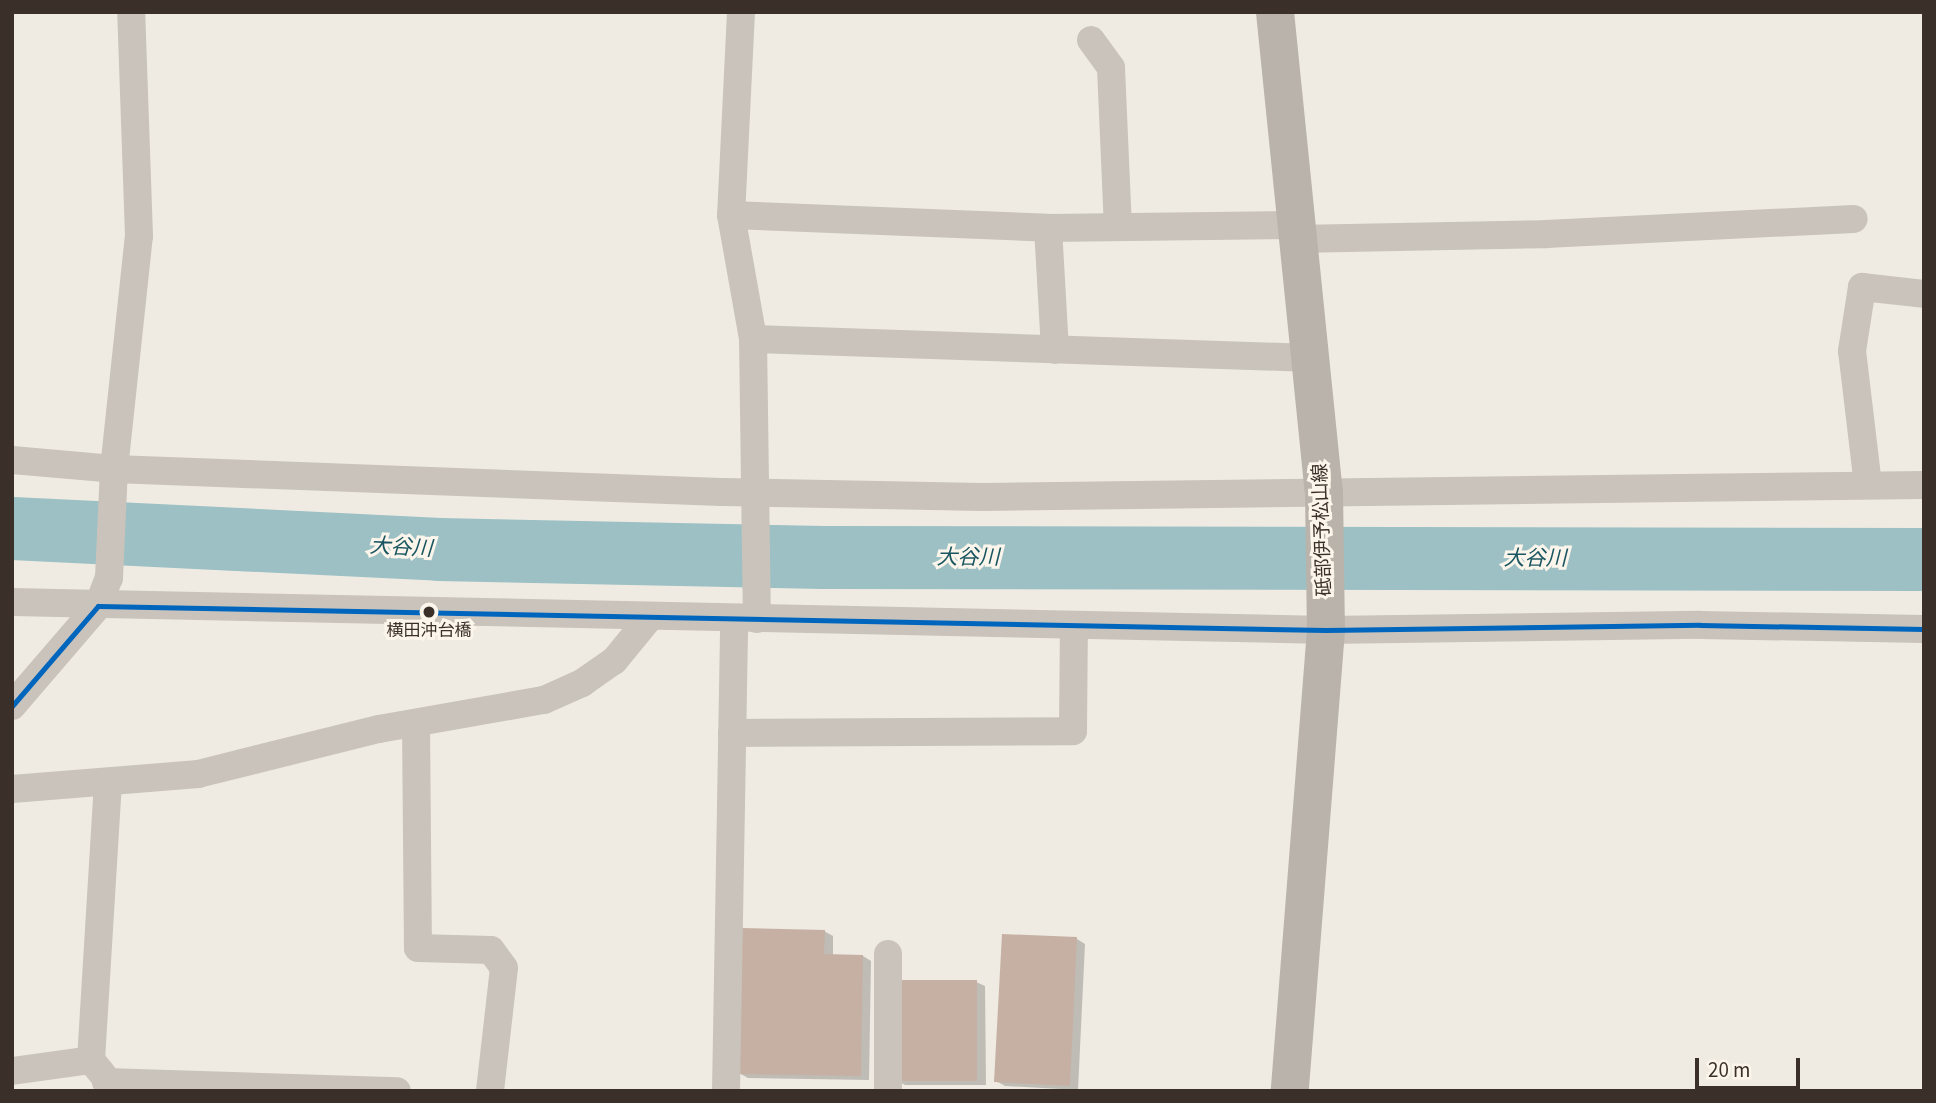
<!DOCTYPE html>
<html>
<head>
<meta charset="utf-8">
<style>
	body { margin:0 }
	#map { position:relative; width:1936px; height:1103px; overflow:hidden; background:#efebe3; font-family:"Source Sans 3","Noto Sans JP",sans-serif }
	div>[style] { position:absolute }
	.shadow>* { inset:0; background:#0003 }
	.river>* { height:63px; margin:-31.5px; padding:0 31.5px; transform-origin:31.5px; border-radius:31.5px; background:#9cc0c4 }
	.building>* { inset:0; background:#c5b0a3 }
	.minor>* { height:28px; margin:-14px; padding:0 14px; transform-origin:14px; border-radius:14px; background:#c9c3bb }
	.secondary>* { height:38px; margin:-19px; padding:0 19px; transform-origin:19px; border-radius:19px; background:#b9b3ab }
	.bus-1>* { height:5px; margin:-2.5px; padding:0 2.5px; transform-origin:2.5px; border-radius:2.5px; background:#0065bd }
	.dots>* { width:19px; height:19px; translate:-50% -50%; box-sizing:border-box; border:4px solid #fcf5eb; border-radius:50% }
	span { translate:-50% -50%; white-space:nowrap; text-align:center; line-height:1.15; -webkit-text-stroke:6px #fcf5eb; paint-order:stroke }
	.bus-label { font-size:17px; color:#3b3029 }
	.street-label { font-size:19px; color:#3b3029 }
	.water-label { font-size:21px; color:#195661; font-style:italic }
	.frame { position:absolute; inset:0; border:14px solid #3b3029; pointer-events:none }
	.scale { position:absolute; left:1695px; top:1058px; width:105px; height:32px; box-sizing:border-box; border:4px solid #3b3029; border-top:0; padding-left:9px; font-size:21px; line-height:24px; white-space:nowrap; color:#3b3029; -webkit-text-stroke:5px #fcf5eb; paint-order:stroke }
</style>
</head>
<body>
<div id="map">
	<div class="shadow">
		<i style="clip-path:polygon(824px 931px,833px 936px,833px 956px,863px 956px,871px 961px,869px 1080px,748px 1078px,739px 1073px)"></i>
		<i style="clip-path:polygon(1077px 939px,1085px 944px,1078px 1090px,1005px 1086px,996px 1081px)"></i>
		<i style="clip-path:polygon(976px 982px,985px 986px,986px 1085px,905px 1085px,896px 1080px)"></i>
	</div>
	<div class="river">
		<i style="left:12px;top:528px;width:428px;rotate:2.8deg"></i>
		<i style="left:439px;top:549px;width:384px;rotate:1.2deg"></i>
		<i style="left:823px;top:557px;width:1101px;rotate:0.1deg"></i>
	</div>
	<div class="building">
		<i style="clip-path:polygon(740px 928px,825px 930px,824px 954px,863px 955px,861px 1076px,738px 1074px)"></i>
		<i style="clip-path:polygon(1002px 934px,1077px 937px,1070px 1086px,994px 1082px)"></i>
		<i style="clip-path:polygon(895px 980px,977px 980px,977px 1081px,895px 1081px)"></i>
	</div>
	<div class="minor">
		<i style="left:741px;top:12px;width:203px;rotate:92.8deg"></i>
		<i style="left:731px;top:215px;width:126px;rotate:79.9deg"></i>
		<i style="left:753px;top:339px;width:280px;rotate:89.2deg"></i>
		<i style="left:1091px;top:40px;width:34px;rotate:54deg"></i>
		<i style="left:1111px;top:68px;width:159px;rotate:87.5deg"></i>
		<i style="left:731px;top:215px;width:317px;rotate:2.3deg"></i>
		<i style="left:1048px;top:228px;width:247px;rotate:-0.7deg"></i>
		<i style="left:1048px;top:228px;width:122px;rotate:86.7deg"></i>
		<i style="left:1296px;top:239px;width:250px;rotate:-1.1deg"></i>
		<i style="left:1546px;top:234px;width:308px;rotate:-2.8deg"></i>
		<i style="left:753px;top:339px;width:557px;rotate:1.95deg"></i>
		<i style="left:12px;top:460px;width:102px;rotate:5deg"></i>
		<i style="left:114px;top:469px;width:607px;rotate:2.17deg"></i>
		<i style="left:721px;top:492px;width:261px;rotate:1.1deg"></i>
		<i style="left:982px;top:497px;width:942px;rotate:-0.73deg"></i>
		<i style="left:1868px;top:485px;width:135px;rotate:-96.8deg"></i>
		<i style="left:1852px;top:351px;width:65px;rotate:-81.1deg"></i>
		<i style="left:1862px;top:287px;width:62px;rotate:6.4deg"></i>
		<i style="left:12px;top:602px;width:1314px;rotate:1.22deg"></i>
		<i style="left:1326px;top:630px;width:374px;rotate:-0.8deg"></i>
		<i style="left:1700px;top:625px;width:224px;rotate:1deg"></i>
		<i style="left:12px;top:706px;width:132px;rotate:-49.3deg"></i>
		<i style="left:98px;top:606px;width:30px;rotate:-69deg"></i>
		<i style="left:109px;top:578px;width:109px;rotate:-87.4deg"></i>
		<i style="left:114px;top:469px;width:234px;rotate:-83.9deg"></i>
		<i style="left:139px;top:236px;width:224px;rotate:-92deg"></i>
		<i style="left:416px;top:724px;width:224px;rotate:89.5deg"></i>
		<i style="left:418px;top:948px;width:73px;rotate:1.6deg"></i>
		<i style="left:491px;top:950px;width:22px;rotate:54deg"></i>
		<i style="left:504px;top:968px;width:124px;rotate:96.5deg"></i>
		<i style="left:732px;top:733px;width:341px;rotate:-0.3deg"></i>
		<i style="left:1073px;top:731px;width:105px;rotate:-89.5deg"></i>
		<i style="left:12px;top:789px;width:187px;rotate:-4.6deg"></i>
		<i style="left:198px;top:774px;width:187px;rotate:-14deg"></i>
		<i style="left:379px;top:729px;width:168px;rotate:-10deg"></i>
		<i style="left:544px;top:700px;width:42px;rotate:-24.1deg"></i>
		<i style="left:582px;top:683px;width:39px;rotate:-35deg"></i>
		<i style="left:614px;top:661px;width:57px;rotate:-50.7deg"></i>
		<i style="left:888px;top:954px;width:137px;rotate:90deg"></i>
		<i style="left:91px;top:1060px;width:278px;rotate:-86.5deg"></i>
		<i style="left:12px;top:1071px;width:80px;rotate:-7.9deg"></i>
		<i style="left:91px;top:1060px;width:19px;rotate:51deg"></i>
		<i style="left:106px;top:1082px;width:291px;rotate:1.8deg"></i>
		<i style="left:726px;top:1091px;width:472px;rotate:-89deg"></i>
	</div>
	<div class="secondary">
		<i style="left:1275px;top:12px;width:481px;rotate:84.2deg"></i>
		<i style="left:1324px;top:491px;width:139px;rotate:89.2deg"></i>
		<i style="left:1326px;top:630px;width:462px;rotate:94.5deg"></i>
	</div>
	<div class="bus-1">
		<i style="left:98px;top:606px;width:1228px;rotate:1.12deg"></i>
		<i style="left:1326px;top:630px;width:374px;rotate:-0.8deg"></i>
		<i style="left:1700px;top:625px;width:224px;rotate:1deg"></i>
		<i style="left:12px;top:706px;width:132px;rotate:-49.3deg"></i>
	</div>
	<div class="dots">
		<i style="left:429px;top:612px;background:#3b3029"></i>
	</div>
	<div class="bus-label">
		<span style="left:429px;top:632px">横田沖台橋</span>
	</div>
	<div class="street-label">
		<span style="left:1323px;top:530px;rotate:-92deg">砥部伊予松山線</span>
	</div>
	<div class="water-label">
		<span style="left:401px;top:547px;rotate:3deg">大谷川</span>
		<span style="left:968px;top:557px">大谷川</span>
		<span style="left:1535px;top:558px">大谷川</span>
	</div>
	<div class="frame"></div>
	<div class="scale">20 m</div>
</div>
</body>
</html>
